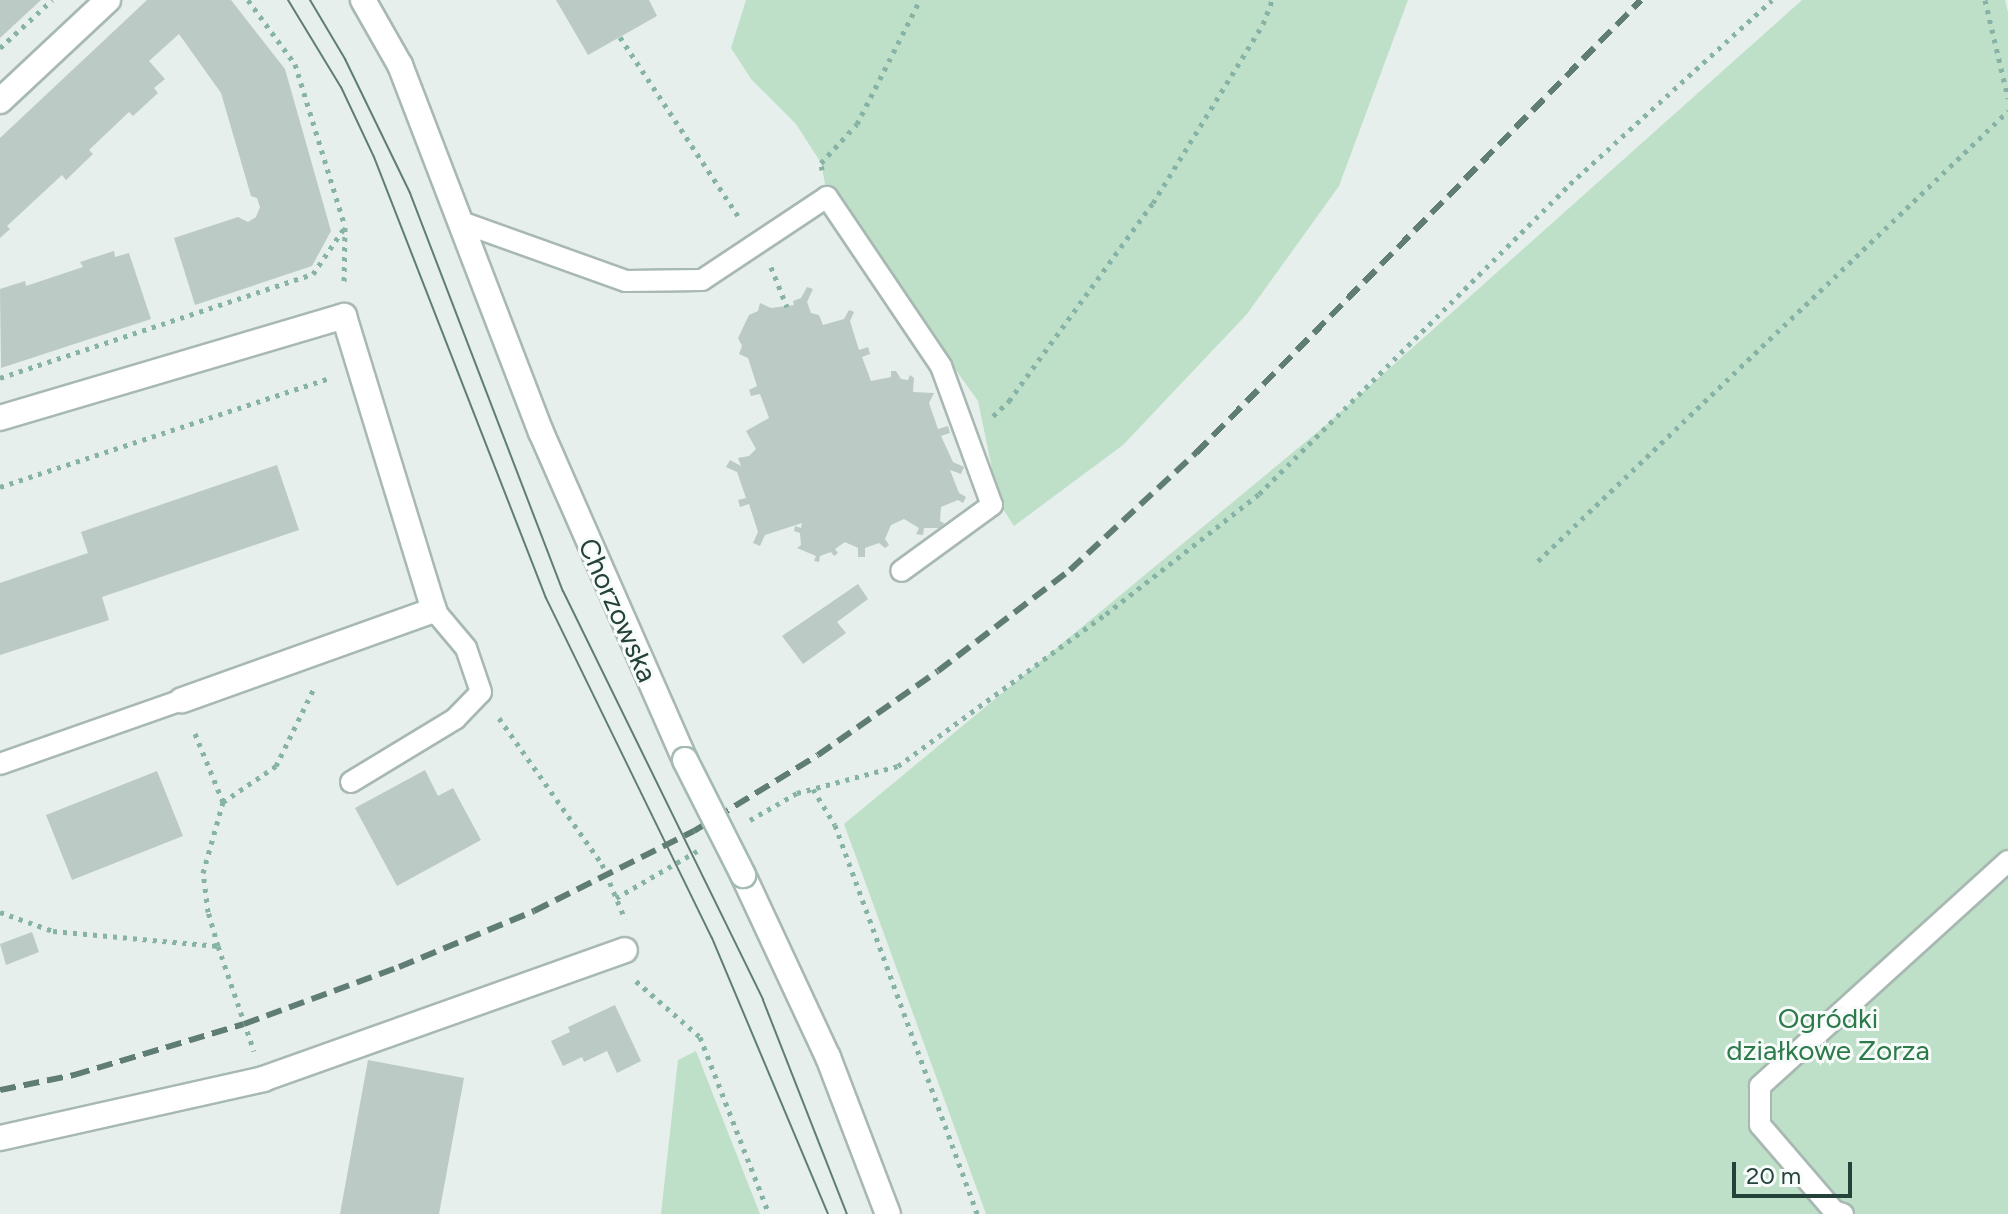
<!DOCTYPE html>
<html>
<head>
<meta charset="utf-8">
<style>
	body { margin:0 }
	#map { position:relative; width:2008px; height:1214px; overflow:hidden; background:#e6efeb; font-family:Figtree,sans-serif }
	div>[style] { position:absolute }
	.green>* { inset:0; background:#bfe0c8 }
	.building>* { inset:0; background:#bbcac4 }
	.path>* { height:5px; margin-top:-2.5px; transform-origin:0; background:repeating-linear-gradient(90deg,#86b3a5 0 4px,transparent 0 10px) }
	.roads { filter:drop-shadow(2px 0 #a8b8b2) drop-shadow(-2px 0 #a8b8b2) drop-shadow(0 2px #a8b8b2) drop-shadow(0 -2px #a8b8b2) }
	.lane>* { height:20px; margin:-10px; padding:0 10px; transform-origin:10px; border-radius:10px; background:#fff }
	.street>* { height:24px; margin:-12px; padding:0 12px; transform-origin:12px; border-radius:12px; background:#fff }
	.secondary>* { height:24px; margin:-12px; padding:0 12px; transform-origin:12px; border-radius:12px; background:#fff }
	.tram>* { height:2px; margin:-1px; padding:0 1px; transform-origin:1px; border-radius:1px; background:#5f7d75 }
	.rail>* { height:6px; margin-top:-3px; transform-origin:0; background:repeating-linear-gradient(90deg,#5f7d75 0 16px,transparent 0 24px) }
	.bridges { filter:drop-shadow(2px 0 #a4bbb3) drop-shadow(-2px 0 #a4bbb3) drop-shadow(0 2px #a4bbb3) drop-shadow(0 -2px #a4bbb3) }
	.secondary-bridge>* { height:24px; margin:-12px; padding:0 12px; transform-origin:12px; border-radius:12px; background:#fff }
	span { translate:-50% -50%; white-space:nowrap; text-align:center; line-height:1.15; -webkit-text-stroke:6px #f7fbf9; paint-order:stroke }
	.street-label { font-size:28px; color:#24423a }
	.park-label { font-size:28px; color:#2d7a4b }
	.scale { position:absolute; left:1732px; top:1162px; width:120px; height:36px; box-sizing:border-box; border:4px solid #24423a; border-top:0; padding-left:10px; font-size:24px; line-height:28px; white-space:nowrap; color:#24423a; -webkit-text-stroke:6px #f7fbf9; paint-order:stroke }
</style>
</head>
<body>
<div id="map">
	<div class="green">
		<i style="clip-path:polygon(746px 0,1408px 0,1339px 186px,1247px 314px,1123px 445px,1014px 526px,999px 503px,978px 401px,826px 189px,821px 163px,796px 124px,751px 79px,731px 48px)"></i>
		<i style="clip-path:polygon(1802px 0,2005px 0,2008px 12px,2008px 1214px,986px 1214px,844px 824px,1326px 425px)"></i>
		<i style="clip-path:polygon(696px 1051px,760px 1214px,661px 1214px,678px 1060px)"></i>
	</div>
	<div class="building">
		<i style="clip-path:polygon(0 0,41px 0,0 38px)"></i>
		<i style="clip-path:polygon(147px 0,231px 0,285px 69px,331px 231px,312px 266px,195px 305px,174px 238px,238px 217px,248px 222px,256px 217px,260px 207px,257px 198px,251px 196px,221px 93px,179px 34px,149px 61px,165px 79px,154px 88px,158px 93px,133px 116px,129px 112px,89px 150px,93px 154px,66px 180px,62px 175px,7px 226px,10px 229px,0 238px,0 138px)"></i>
		<i style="clip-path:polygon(556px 0,649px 0,657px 16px,588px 55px)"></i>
		<i style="clip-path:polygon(114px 251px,115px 257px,129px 253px,151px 319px,1px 368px,0 289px,25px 281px,26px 286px,83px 267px,80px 262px)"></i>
		<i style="clip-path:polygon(807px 287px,813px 289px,807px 302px,811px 313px,819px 315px,823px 325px,844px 319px,849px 310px,854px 312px,850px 321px,859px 350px,868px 347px,870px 354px,862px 357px,871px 381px,891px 377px,891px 371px,896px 371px,901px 379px,908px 380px,910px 375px,914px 378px,913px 392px,934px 393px,929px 403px,938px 429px,948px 426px,950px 433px,941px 436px,953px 462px,964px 467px,961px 474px,950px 470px,959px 493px,966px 497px,963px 503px,958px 500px,941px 507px,940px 521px,944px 523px,941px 528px,924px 528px,923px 535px,916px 534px,919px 528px,904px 519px,891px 525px,885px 539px,889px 545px,885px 548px,879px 543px,865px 548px,865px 557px,858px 557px,858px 548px,845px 542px,835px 549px,838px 553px,834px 556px,831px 552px,820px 556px,819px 562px,814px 561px,816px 556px,797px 548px,801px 545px,800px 533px,794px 531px,795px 526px,801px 528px,802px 523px,765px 535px,760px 546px,753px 543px,758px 532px,749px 504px,740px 507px,738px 500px,746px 498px,737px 472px,726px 467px,730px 460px,741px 466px,738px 458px,749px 456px,756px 449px,746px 431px,769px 418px,760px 394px,751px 396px,749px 390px,757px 386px,748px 358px,739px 354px,742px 346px,738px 338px,749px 315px,758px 311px,760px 303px,771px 308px,794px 305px,793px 301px,801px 298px)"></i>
		<i style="clip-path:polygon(277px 465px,299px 530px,102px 597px,109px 620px,0 655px,0 583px,88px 553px,81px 532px)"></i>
		<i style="clip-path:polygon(858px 584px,868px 599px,837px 622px,846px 633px,803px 664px,782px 636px)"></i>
		<i style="clip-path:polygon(425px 770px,438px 796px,453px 788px,481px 840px,397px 886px,355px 808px)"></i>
		<i style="clip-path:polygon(157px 771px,183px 836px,72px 880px,46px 815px)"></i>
		<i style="clip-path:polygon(32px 932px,39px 952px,6px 965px,0 944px)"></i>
		<i style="clip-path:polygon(615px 1005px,641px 1061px,617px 1073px,607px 1051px,584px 1062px,582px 1057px,563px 1066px,551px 1041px,570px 1032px,568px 1027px)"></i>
		<i style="clip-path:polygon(368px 1060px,464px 1078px,439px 1214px,340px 1214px)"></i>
	</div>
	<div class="path">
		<i style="left:248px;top:0;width:79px;rotate:53.7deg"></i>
		<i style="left:295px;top:64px;width:170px;rotate:72.9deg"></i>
		<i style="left:345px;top:227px;width:57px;rotate:91deg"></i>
		<i style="left:1985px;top:0;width:101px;rotate:76.8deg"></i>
		<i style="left:620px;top:37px;width:218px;rotate:56.6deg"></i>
		<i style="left:0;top:48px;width:71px;rotate:-42.7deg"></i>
		<i style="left:822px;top:170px;width:7px;rotate:-98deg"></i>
		<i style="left:821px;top:163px;width:53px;rotate:-47.3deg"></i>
		<i style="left:857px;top:124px;width:139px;rotate:-63.1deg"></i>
		<i style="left:771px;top:267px;width:43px;rotate:68.2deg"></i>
		<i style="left:0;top:378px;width:330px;rotate:-18.4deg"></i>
		<i style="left:313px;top:274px;width:57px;rotate:-55.8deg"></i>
		<i style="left:993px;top:416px;width:22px;rotate:-43deg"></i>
		<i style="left:1009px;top:401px;width:245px;rotate:-54deg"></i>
		<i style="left:1153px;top:203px;width:210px;rotate:-58.4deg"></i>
		<i style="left:1263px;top:24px;width:26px;rotate:-69deg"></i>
		<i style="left:0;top:487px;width:347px;rotate:-18.3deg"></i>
		<i style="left:1538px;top:561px;width:651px;rotate:-43.75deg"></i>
		<i style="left:499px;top:718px;width:179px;rotate:54.8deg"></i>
		<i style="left:602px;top:864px;width:60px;rotate:67.3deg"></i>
		<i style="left:813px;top:789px;width:42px;rotate:58.6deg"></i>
		<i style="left:835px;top:825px;width:414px;rotate:69.9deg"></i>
		<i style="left:223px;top:802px;width:64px;rotate:-34.2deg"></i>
		<i style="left:276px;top:766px;width:87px;rotate:-64deg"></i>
		<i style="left:750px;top:820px;width:54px;rotate:-29.9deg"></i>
		<i style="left:797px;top:793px;width:105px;rotate:-15deg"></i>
		<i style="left:898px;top:766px;width:258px;rotate:-36.2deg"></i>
		<i style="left:1106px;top:614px;width:194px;rotate:-38.1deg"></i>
		<i style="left:1259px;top:494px;width:439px;rotate:-44.9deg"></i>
		<i style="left:1570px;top:184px;width:273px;rotate:-42.3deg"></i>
		<i style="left:616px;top:898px;width:94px;rotate:-30.1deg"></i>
		<i style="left:0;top:912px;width:56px;rotate:19.7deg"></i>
		<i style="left:53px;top:931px;width:166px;rotate:5.2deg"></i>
		<i style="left:218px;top:946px;width:35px;rotate:-106deg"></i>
		<i style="left:208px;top:912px;width:39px;rotate:-97deg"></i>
		<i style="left:203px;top:873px;width:74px;rotate:-74.3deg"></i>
		<i style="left:223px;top:802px;width:77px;rotate:-112.2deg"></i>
		<i style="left:218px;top:946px;width:111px;rotate:71.1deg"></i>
		<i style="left:636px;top:981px;width:85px;rotate:41.2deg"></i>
		<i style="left:700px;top:1037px;width:190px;rotate:68.7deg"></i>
	</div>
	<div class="roads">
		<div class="lane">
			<i style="left:461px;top:222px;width:175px;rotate:19.7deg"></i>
			<i style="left:626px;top:281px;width:76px;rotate:-0.8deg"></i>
			<i style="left:702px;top:280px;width:150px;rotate:-33.6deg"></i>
			<i style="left:827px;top:197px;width:204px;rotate:56deg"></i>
			<i style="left:941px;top:366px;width:148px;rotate:69.9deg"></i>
			<i style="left:992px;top:505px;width:112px;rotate:144deg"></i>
			<i style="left:0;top:764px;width:193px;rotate:-19.4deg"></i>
			<i style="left:351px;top:782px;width:122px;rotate:-31.2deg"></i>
			<i style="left:455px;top:719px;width:37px;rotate:-46deg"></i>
			<i style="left:481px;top:692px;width:46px;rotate:-108.8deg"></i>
			<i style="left:466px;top:648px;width:50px;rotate:-130.1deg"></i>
			<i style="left:1843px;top:1214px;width:9px;rotate:-162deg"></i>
			<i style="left:1834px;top:1211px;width:113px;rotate:-130.7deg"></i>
			<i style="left:1760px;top:1125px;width:39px;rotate:-90deg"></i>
			<i style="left:1760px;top:1086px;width:335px;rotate:-42.2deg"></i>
		</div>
		<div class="street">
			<i style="left:0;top:101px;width:148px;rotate:-43.1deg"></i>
			<i style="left:0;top:418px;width:359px;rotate:-16.5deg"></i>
			<i style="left:344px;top:316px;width:307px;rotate:73deg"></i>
			<i style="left:434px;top:610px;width:268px;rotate:160.3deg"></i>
			<i style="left:0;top:1138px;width:270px;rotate:-12.6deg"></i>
			<i style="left:263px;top:1079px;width:384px;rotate:-19.6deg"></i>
		</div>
		<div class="secondary">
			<i style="left:363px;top:0;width:75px;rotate:60.4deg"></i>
			<i style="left:400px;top:65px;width:393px;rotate:69deg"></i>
			<i style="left:541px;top:432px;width:358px;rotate:66.3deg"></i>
			<i style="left:743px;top:875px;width:201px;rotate:65deg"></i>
			<i style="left:828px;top:1057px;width:168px;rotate:69.1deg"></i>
		</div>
	</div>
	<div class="tram">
		<i style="left:288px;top:0;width:102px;rotate:58.7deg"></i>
		<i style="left:341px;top:87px;width:77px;rotate:64.8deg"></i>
		<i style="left:374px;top:157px;width:473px;rotate:68.7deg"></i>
		<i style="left:546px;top:598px;width:378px;rotate:64deg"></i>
		<i style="left:712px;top:938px;width:299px;rotate:67.2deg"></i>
		<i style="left:310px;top:0;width:69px;rotate:59.3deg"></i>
		<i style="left:345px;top:59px;width:149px;rotate:64.1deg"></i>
		<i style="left:410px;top:193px;width:426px;rotate:69deg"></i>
		<i style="left:563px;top:591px;width:455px;rotate:63.9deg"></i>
		<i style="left:763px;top:1000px;width:230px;rotate:68.6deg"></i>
	</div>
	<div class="rail">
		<i style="left:0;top:1090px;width:76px;rotate:-11.5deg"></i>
		<i style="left:74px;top:1075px;width:177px;rotate:-16.7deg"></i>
		<i style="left:244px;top:1024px;width:165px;rotate:-20.2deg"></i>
		<i style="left:399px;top:967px;width:146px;rotate:-22.5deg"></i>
		<i style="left:534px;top:911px;width:179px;rotate:-26.6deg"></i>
		<i style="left:694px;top:831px;width:145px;rotate:-31.5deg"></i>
		<i style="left:818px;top:755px;width:146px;rotate:-35deg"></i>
		<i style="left:938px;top:671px;width:166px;rotate:-37.4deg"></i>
		<i style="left:1070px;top:570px;width:172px;rotate:-42.9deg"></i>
		<i style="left:1196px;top:453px;width:635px;rotate:-45.51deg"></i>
	</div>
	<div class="bridges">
		<div class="secondary-bridge">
			<i style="left:685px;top:760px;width:129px;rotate:63.2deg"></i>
		</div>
	</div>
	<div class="street-label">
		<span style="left:618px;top:610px;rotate:66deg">Chorzowska</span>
	</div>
	<div class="park-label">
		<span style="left:1828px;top:1034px">Ogródki<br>działkowe Zorza</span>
	</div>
	<div class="scale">20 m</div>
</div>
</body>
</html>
